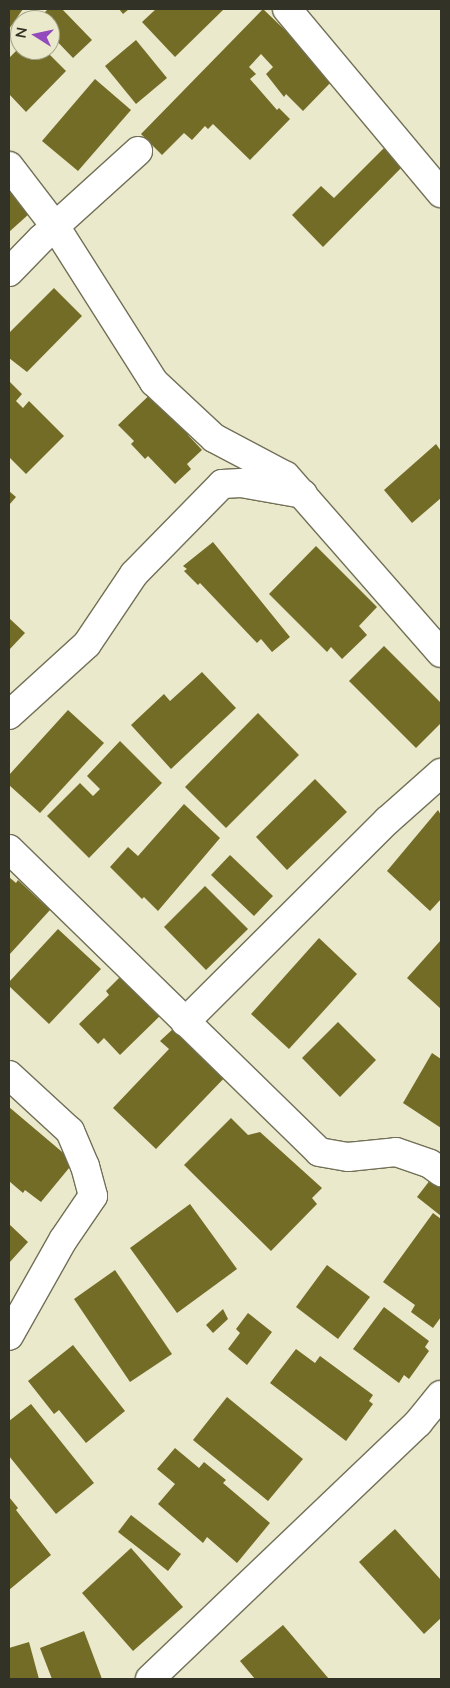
<!DOCTYPE html>
<html>
<head>
<meta charset="utf-8">
<style>
	body { margin:0 }
	#map { position:relative; width:450px; height:1688px; overflow:hidden; background:#ebe9cc; font-family:Lato,sans-serif }
	div>[style] { position:absolute }
	.building>* { inset:0; background:#736c26 }
	.roads { filter:drop-shadow(1px 0 #727057) drop-shadow(-1px 0 #727057) drop-shadow(0 1px #727057) drop-shadow(0 -1px #727057) }
	.minor>* { height:28px; margin:-14px; padding:0 14px; transform-origin:14px; border-radius:14px; background:#fff }
	span { translate:-50% -50%; white-space:nowrap; text-align:center; line-height:1.15; -webkit-text-stroke:5px #ebe9cc; paint-order:stroke }
	.frame { position:absolute; inset:0; border:10px solid #323226; pointer-events:none }
	.north { position:absolute; left:10px; top:10px; width:50px; height:50px; box-sizing:border-box; background:#ebe9cc; border:1px solid #a1a08a; border-radius:50%; rotate:280deg; font-size:14px; font-weight:700; line-height:20px; text-align:center; color:#323226 }
	.north::after { content:''; display:block; margin:auto; width:18px; height:22px; background:#924abd; clip-path:polygon(50% 0,100% 100%,50% 72%,0 100%) }
</style>
</head>
<body>
<div id="map">
	<div class="building">
		<i style="clip-path:polygon(9px 9px,23px 9px,9px 29px)"></i>
		<i style="clip-path:polygon(48px 9px,62px 9px,92px 40px,73px 58px,50px 34px,50px 20px,37px 20px)"></i>
		<i style="clip-path:polygon(119px 9px,129px 9px,123px 14px)"></i>
		<i style="clip-path:polygon(156px 9px,224px 9px,175px 57px,142px 22px)"></i>
		<i style="clip-path:polygon(263px 9px,335px 78px,303px 111px,286px 94px,284px 97px,266px 74px,273px 67px,261px 54px,249px 67px,256px 74px,250px 79px,277px 110px,279px 108px,290px 119px,250px 160px,213px 124px,208px 129px,205px 126px,192px 140px,184px 133px,162px 155px,141px 134px)"></i>
		<i style="clip-path:polygon(136px 40px,167px 78px,136px 104px,105px 66px)"></i>
		<i style="clip-path:polygon(20px 47px,20px 50px,45px 50px,66px 71px,26px 112px,9px 94px,9px 58px)"></i>
		<i style="clip-path:polygon(95px 79px,131px 110px,78px 171px,42px 141px)"></i>
		<i style="clip-path:polygon(387px 145px,405px 164px,323px 247px,292px 215px,321px 186px,334px 198px)"></i>
		<i style="clip-path:polygon(9px 190px,29px 214px,9px 232px)"></i>
		<i style="clip-path:polygon(54px 288px,82px 316px,27px 372px,9px 358px,9px 333px)"></i>
		<i style="clip-path:polygon(9px 381px,22px 394px,16px 401px,23px 408px,29px 401px,64px 436px,26px 474px,9px 457px)"></i>
		<i style="clip-path:polygon(158px 387px,196px 426px,188px 435px,202px 450px,187px 464px,191px 469px,175px 484px,148px 456px,145px 459px,131px 444px,134px 441px,118px 425px)"></i>
		<i style="clip-path:polygon(436px 444px,441px 451px,441px 498px,412px 523px,384px 490px)"></i>
		<i style="clip-path:polygon(9px 491px,16px 497px,9px 505px)"></i>
		<i style="clip-path:polygon(213px 542px,290px 637px,272px 652px,261px 639px,257px 643px,200px 583px,198px 585px,184px 571px,187px 569px,183px 566px)"></i>
		<i style="clip-path:polygon(316px 546px,377px 607px,359px 626px,367px 635px,342px 659px,331px 647px,327px 652px,269px 594px)"></i>
		<i style="clip-path:polygon(9px 618px,25px 633px,9px 650px)"></i>
		<i style="clip-path:polygon(384px 646px,441px 703px,441px 723px,416px 748px,349px 681px)"></i>
		<i style="clip-path:polygon(202px 672px,236px 708px,171px 769px,131px 725px,164px 694px,170px 701px)"></i>
		<i style="clip-path:polygon(68px 710px,104px 743px,40px 813px,9px 785px,9px 775px)"></i>
		<i style="clip-path:polygon(258px 713px,299px 755px,226px 828px,185px 787px)"></i>
		<i style="clip-path:polygon(120px 741px,162px 783px,89px 858px,47px 816px,80px 783px,93px 796px,100px 789px,87px 776px)"></i>
		<i style="clip-path:polygon(315px 779px,347px 812px,287px 870px,256px 837px)"></i>
		<i style="clip-path:polygon(184px 804px,220px 838px,158px 911px,144px 897px,142px 899px,110px 867px,128px 847px,138px 856px)"></i>
		<i style="clip-path:polygon(438px 810px,441px 815px,441px 899px,430px 911px,387px 871px)"></i>
		<i style="clip-path:polygon(230px 855px,273px 896px,254px 916px,211px 875px)"></i>
		<i style="clip-path:polygon(9px 877px,16px 883px,18px 880px,50px 910px,9px 955px)"></i>
		<i style="clip-path:polygon(205px 886px,248px 929px,206px 970px,164px 927px)"></i>
		<i style="clip-path:polygon(58px 929px,101px 969px,49px 1024px,9px 986px,9px 982px)"></i>
		<i style="clip-path:polygon(319px 938px,357px 974px,289px 1049px,251px 1014px)"></i>
		<i style="clip-path:polygon(441px 940px,441px 1009px,407px 978px)"></i>
		<i style="clip-path:polygon(127px 970px,166px 1010px,120px 1055px,104px 1038px,98px 1044px,79px 1024px,109px 995px,106px 991px)"></i>
		<i style="clip-path:polygon(338px 1022px,376px 1060px,340px 1097px,302px 1058px)"></i>
		<i style="clip-path:polygon(174px 1028px,229px 1073px,156px 1149px,113px 1108px,169px 1049px,160px 1041px)"></i>
		<i style="clip-path:polygon(432px 1053px,441px 1059px,441px 1128px,403px 1103px)"></i>
		<i style="clip-path:polygon(9px 1107px,74px 1162px,41px 1202px,25px 1190px,23px 1193px,9px 1181px)"></i>
		<i style="clip-path:polygon(231px 1118px,248px 1135px,260px 1132px,322px 1188px,312px 1198px,317px 1204px,271px 1251px,184px 1165px)"></i>
		<i style="clip-path:polygon(434px 1175px,441px 1180px,441px 1216px,417px 1197px)"></i>
		<i style="clip-path:polygon(190px 1204px,237px 1269px,177px 1313px,130px 1248px)"></i>
		<i style="clip-path:polygon(433px 1213px,441px 1219px,441px 1317px,433px 1328px,411px 1312px,415px 1305px,383px 1282px)"></i>
		<i style="clip-path:polygon(9px 1224px,28px 1242px,9px 1263px)"></i>
		<i style="clip-path:polygon(327px 1265px,370px 1297px,338px 1339px,296px 1307px)"></i>
		<i style="clip-path:polygon(115px 1270px,172px 1354px,130px 1382px,74px 1299px)"></i>
		<i style="clip-path:polygon(384px 1307px,429px 1341px,425px 1347px,429px 1351px,409px 1379px,404px 1375px,399px 1383px,353px 1349px)"></i>
		<i style="clip-path:polygon(223px 1309px,228px 1319px,213px 1333px,206px 1325px)"></i>
		<i style="clip-path:polygon(248px 1313px,272px 1332px,247px 1365px,228px 1349px,240px 1333px,236px 1329px)"></i>
		<i style="clip-path:polygon(73px 1345px,125px 1411px,86px 1443px,59px 1410px,54px 1414px,28px 1381px)"></i>
		<i style="clip-path:polygon(296px 1349px,315px 1363px,320px 1356px,373px 1395px,369px 1401px,373px 1404px,346px 1441px,270px 1383px)"></i>
		<i style="clip-path:polygon(227px 1397px,303px 1459px,268px 1501px,193px 1440px)"></i>
		<i style="clip-path:polygon(31px 1404px,94px 1483px,56px 1514px,9px 1456px,9px 1421px)"></i>
		<i style="clip-path:polygon(175px 1448px,199px 1468px,204px 1462px,226px 1480px,223px 1483px,270px 1523px,237px 1563px,207px 1537px,203px 1543px,158px 1504px,175px 1484px,157px 1469px)"></i>
		<i style="clip-path:polygon(9px 1497px,18px 1508px,16px 1510px,51px 1555px,9px 1590px)"></i>
		<i style="clip-path:polygon(131px 1515px,181px 1554px,168px 1571px,118px 1532px)"></i>
		<i style="clip-path:polygon(395px 1529px,441px 1580px,441px 1618px,424px 1634px,359px 1562px)"></i>
		<i style="clip-path:polygon(131px 1548px,183px 1607px,133px 1651px,82px 1593px)"></i>
		<i style="clip-path:polygon(283px 1625px,329px 1679px,255px 1679px,240px 1661px)"></i>
		<i style="clip-path:polygon(84px 1631px,102px 1679px,52px 1679px,40px 1648px)"></i>
		<i style="clip-path:polygon(29px 1642px,39px 1679px,9px 1679px,9px 1648px)"></i>
	</div>
	<div class="roads">
		<div class="minor">
			<i style="left:287px;top:9px;width:240px;rotate:50.1deg"></i>
			<i style="left:9px;top:166px;width:76px;rotate:52.5deg"></i>
			<i style="left:55px;top:226px;width:185px;rotate:57.6deg"></i>
			<i style="left:154px;top:382px;width:82px;rotate:43deg"></i>
			<i style="left:214px;top:438px;width:81px;rotate:27.8deg"></i>
			<i style="left:286px;top:476px;width:235px;rotate:48.8deg"></i>
			<i style="left:9px;top:272px;width:46px;rotate:-45.9deg"></i>
			<i style="left:41px;top:239px;width:131px;rotate:-42.2deg"></i>
			<i style="left:9px;top:715px;width:105px;rotate:-42.3deg"></i>
			<i style="left:87px;top:644px;width:84px;rotate:-56.1deg"></i>
			<i style="left:134px;top:574px;width:126px;rotate:-45.6deg"></i>
			<i style="left:222px;top:484px;width:19px;rotate:-3deg"></i>
			<i style="left:241px;top:483px;width:63px;rotate:10.1deg"></i>
			<i style="left:9px;top:849px;width:433px;rotate:44.3deg"></i>
			<i style="left:319px;top:1152px;width:29px;rotate:10deg"></i>
			<i style="left:348px;top:1157px;width:48px;rotate:-5.9deg"></i>
			<i style="left:396px;top:1152px;width:36px;rotate:19deg"></i>
			<i style="left:430px;top:1164px;width:14px;rotate:36deg"></i>
			<i style="left:185px;top:1022px;width:286px;rotate:-44.9deg"></i>
			<i style="left:388px;top:820px;width:71px;rotate:-41.6deg"></i>
			<i style="left:9px;top:1075px;width:83px;rotate:42.6deg"></i>
			<i style="left:70px;top:1131px;width:38px;rotate:67deg"></i>
			<i style="left:85px;top:1166px;width:31px;rotate:75deg"></i>
			<i style="left:93px;top:1196px;width:53px;rotate:124.3deg"></i>
			<i style="left:63px;top:1240px;width:110px;rotate:119.4deg"></i>
			<i style="left:150px;top:1679px;width:371px;rotate:-43.7deg"></i>
			<i style="left:418px;top:1423px;width:36px;rotate:-51deg"></i>
		</div>
	</div>
	<div class="frame"></div>
	<div class="north">N</div>
</div>
</body>
</html>
